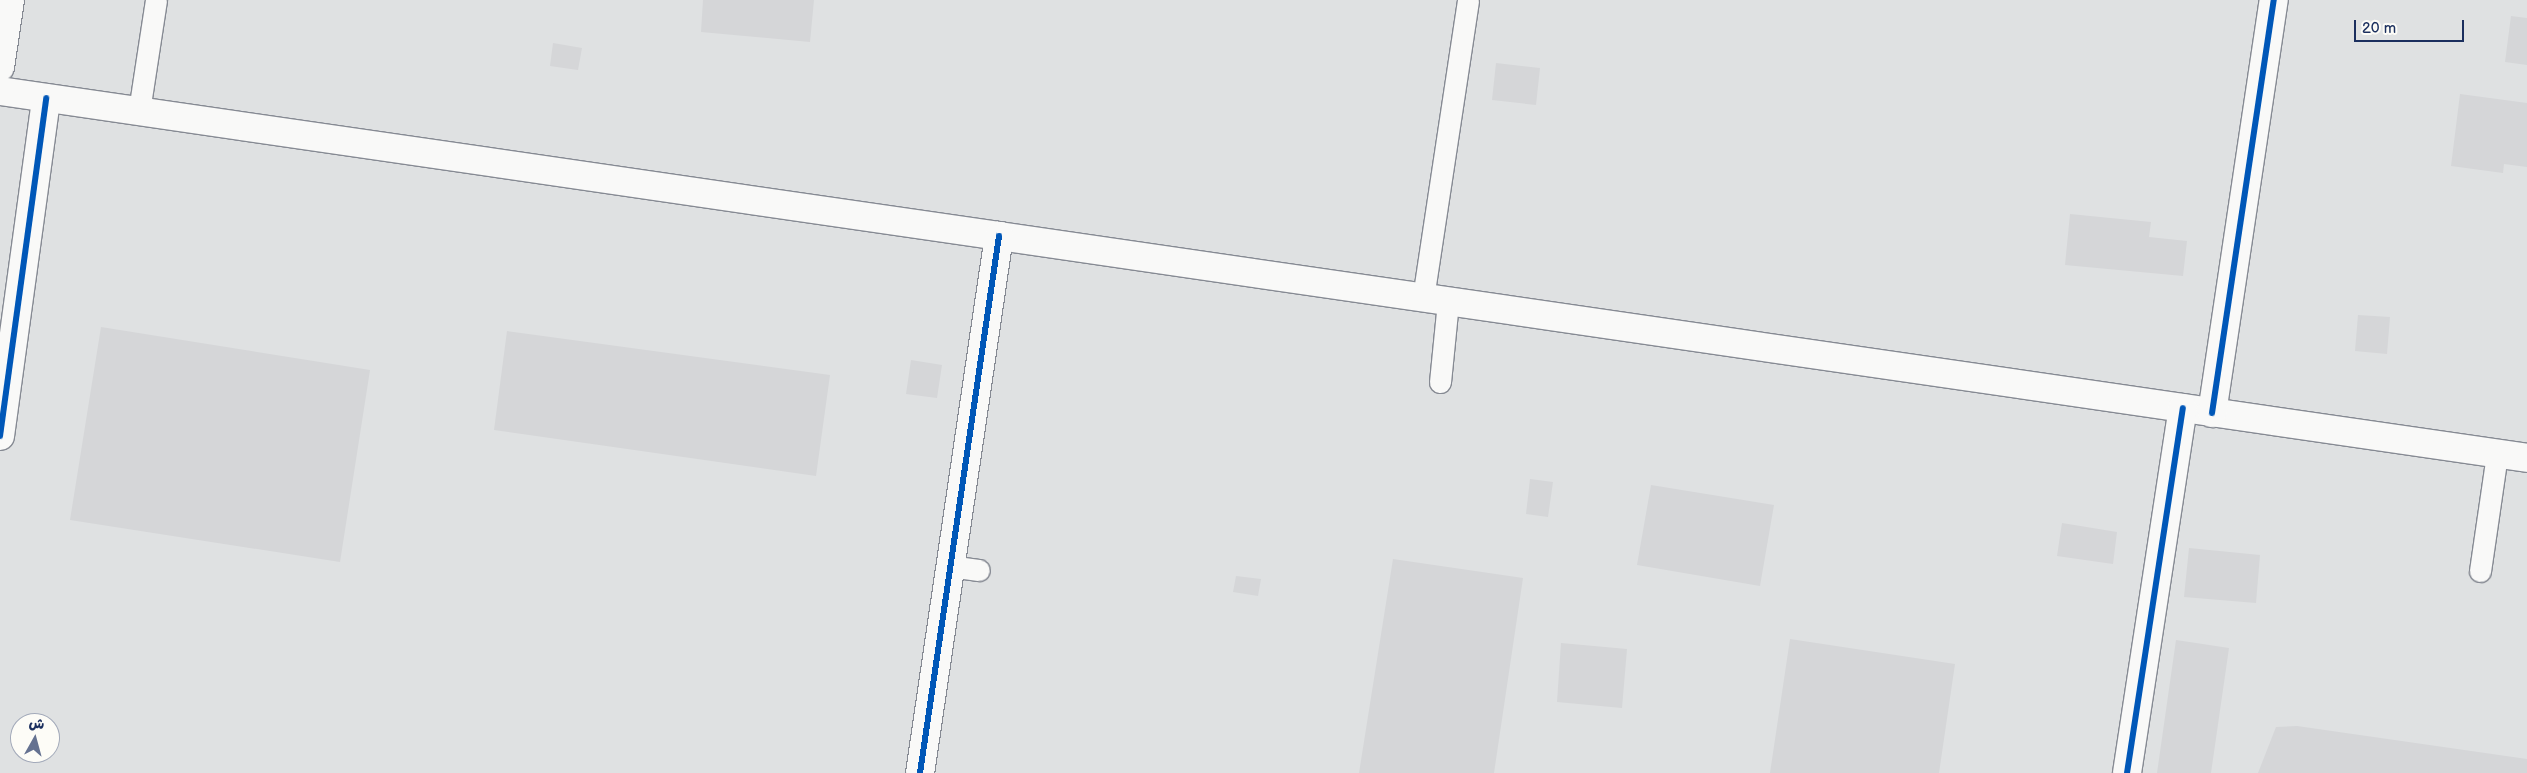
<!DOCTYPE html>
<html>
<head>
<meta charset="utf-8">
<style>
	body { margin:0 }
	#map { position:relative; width:2527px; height:773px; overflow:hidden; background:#efefef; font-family:"Balsamiq Sans","Playpen Sans Arabic",sans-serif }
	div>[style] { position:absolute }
	.built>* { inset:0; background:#dfe1e2 }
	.building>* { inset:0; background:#d5d6d8 }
	.roads { filter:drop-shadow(1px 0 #868a93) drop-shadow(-1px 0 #868a93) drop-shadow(0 1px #868a93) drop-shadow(0 -1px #868a93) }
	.lane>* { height:21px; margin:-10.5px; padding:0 10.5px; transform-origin:10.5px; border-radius:10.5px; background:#f9f9f8 }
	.secondary>* { height:28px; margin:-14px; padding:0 14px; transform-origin:14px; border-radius:14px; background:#f9f9f8 }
	.cycleway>* { height:6px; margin:-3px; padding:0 3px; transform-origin:3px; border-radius:3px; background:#0057b8 }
	span { translate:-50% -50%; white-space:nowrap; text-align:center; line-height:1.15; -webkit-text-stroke:4.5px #fdfcf7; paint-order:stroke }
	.north { position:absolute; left:10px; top:713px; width:50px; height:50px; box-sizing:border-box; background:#fdfcf7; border:1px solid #a3aaba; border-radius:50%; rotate:7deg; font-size:14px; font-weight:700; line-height:20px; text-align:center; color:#1b2f5e }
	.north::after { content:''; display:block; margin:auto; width:18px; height:22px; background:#657291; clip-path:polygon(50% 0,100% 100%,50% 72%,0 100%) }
	.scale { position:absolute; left:2354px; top:20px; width:110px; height:22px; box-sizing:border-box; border:2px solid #1b2f5e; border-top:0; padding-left:6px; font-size:15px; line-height:18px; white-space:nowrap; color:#1b2f5e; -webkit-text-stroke:4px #fdfcf7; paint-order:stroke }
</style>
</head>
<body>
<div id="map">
	<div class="built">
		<i style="clip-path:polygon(evenodd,0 0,2527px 0,2527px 773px,0 773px,0 0,20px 723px,50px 723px,50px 753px,20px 753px,20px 723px)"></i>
	</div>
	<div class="building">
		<i style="clip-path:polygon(703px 0,814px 0,810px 42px,701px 32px)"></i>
		<i style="clip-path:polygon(2511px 16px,2527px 18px,2527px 65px,2505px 62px)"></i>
		<i style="clip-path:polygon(553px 43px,582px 48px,578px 70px,550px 66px)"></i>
		<i style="clip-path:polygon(1496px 63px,1540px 68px,1536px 105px,1492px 100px)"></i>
		<i style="clip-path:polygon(2460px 94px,2527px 103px,2527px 167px,2504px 164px,2503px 173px,2451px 166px)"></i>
		<i style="clip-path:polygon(2070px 214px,2151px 222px,2149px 237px,2187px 241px,2183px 276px,2065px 265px)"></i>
		<i style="clip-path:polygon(2358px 315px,2390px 317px,2387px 354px,2355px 351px)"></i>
		<i style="clip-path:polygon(101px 327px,370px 370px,340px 562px,70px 520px)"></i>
		<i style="clip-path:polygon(507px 331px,830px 375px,816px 476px,494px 430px)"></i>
		<i style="clip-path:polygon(911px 360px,942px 365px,937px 398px,906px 394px)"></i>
		<i style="clip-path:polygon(1530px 479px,1553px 482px,1548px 517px,1526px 514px)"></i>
		<i style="clip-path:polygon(1651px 485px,1774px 505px,1760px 586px,1637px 565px)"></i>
		<i style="clip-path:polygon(2062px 523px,2117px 532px,2113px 564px,2057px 556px)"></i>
		<i style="clip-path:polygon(2189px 548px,2260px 555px,2256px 603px,2184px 597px)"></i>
		<i style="clip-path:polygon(1393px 559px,1523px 578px,1494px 773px,1359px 773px)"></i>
		<i style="clip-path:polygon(1236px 576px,1261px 579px,1258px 596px,1233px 592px)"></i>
		<i style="clip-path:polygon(1790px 639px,1955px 664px,1939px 773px,1770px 773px)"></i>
		<i style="clip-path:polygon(2176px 640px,2229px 648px,2211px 773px,2157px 773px)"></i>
		<i style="clip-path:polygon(1561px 643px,1627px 649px,1622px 708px,1557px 702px)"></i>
		<i style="clip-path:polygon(2297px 726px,2527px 759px,2527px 773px,2258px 773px,2276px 727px)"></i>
	</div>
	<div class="roads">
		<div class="lane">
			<i style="left:139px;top:111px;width:112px;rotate:-81.3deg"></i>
			<i style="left:1423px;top:298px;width:301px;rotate:-81.4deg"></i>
			<i style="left:1440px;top:382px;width:80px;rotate:-84.3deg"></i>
			<i style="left:950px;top:566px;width:29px;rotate:8deg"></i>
			<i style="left:2480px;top:571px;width:118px;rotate:-81.7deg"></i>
		</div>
		<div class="secondary">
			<i style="left:0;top:67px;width:68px;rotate:-81.5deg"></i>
			<i style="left:0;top:91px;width:2554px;rotate:8.26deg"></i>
			<i style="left:2212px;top:413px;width:418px;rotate:-81.5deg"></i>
			<i style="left:0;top:436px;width:341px;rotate:-82.2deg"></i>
			<i style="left:920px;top:773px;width:543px;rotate:-81.63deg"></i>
			<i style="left:2127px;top:773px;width:369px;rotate:-81.3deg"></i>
		</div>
	</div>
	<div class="cycleway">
		<i style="left:2212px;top:413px;width:418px;rotate:-81.5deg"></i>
		<i style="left:0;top:436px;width:341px;rotate:-82.2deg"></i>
		<i style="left:920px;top:773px;width:543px;rotate:-81.63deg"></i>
		<i style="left:2127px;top:773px;width:369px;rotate:-81.3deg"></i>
	</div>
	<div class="north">ش</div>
	<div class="scale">20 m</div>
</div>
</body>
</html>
